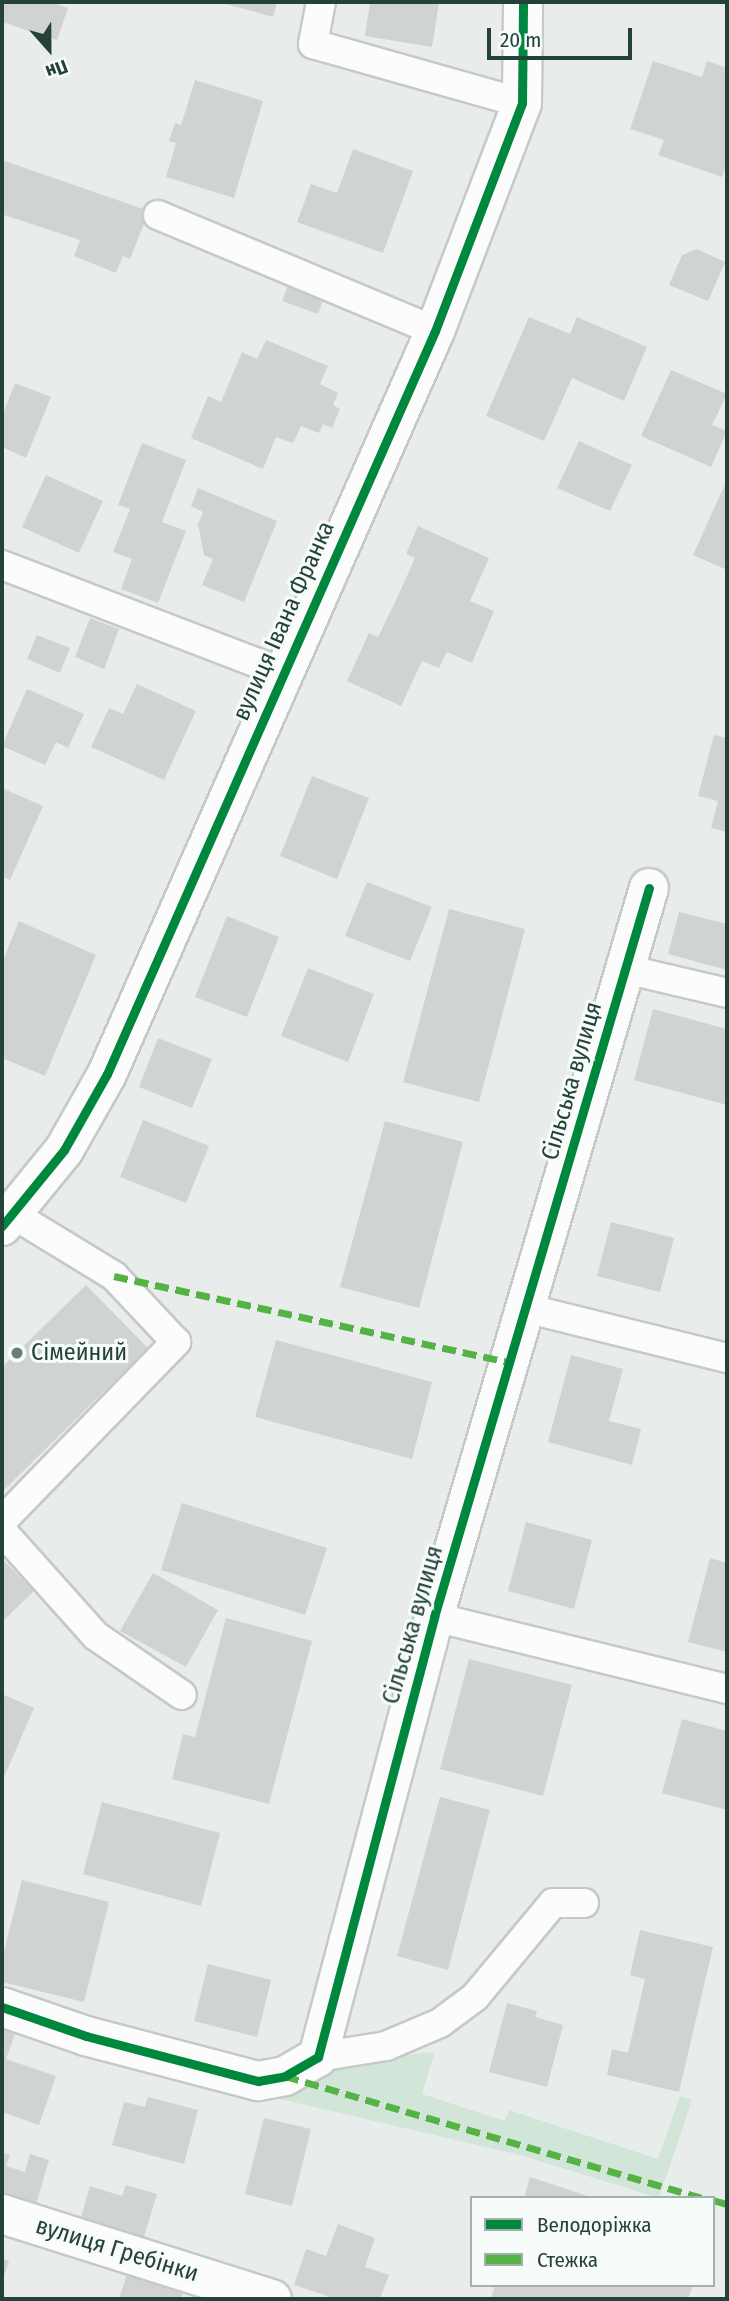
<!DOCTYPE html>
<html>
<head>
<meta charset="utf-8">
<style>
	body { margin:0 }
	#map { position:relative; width:729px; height:2301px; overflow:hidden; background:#e8edeb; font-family:"Fira Sans Condensed",sans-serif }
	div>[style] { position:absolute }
	.green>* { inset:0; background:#d1e6d8 }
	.building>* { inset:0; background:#cfd4d2 }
	.roads { filter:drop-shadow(2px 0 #c5cac8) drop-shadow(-2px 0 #c5cac8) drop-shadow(0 2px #c5cac8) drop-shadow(0 -2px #c5cac8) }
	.service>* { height:28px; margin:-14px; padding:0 14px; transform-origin:14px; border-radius:14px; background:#fcfcfc }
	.minor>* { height:38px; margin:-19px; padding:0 19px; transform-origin:19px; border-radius:19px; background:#fcfcfc }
	.quiet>* { height:7px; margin-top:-3.5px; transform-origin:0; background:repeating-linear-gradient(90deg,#55b346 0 14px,transparent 0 21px) }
	.cycleway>* { height:9px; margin:-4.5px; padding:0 4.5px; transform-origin:4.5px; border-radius:4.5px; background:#00873e }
	.dots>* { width:19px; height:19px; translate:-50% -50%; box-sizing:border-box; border:4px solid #f7fbf9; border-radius:50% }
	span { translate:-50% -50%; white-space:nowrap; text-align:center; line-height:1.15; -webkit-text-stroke:6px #f7fbf9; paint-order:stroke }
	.street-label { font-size:24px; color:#24423a }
	.poi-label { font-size:24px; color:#24423a }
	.left { translate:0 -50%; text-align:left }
	.frame { position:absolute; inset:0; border:4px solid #24423a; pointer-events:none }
	.legend { position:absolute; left:470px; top:2196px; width:245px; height:91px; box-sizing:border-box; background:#f7fbf9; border:2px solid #a3b1ad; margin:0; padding:9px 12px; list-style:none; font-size:21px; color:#24423a }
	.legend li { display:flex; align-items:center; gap:14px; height:35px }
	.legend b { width:35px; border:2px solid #a3b1ad }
	.north { position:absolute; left:14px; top:14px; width:70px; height:70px; -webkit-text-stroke:5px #f7fbf9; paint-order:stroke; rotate:159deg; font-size:19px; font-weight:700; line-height:28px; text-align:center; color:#24423a }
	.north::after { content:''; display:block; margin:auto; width:24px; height:32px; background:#24423a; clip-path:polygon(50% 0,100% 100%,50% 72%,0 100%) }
	.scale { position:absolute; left:487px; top:28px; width:145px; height:32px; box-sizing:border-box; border:4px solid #24423a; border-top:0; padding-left:9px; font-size:21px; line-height:24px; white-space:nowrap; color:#24423a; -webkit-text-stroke:5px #f7fbf9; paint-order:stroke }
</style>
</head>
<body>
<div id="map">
	<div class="green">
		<i style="clip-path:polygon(435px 2052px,422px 2094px,505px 2121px,509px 2110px,658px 2159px,680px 2096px,692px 2100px,659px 2198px,520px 2155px,263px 2095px,326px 2063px)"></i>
	</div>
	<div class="building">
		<i style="clip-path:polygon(2px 2px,50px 2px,68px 8px,57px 40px,2px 22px)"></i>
		<i style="clip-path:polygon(219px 2px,277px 2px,273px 17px)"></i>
		<i style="clip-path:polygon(370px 2px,439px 2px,432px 47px,365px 36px)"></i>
		<i style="clip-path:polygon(653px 61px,702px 77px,707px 61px,727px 68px,727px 162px,722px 177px,658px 155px,664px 140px,630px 129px)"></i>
		<i style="clip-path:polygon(195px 80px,263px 101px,234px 198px,166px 177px,176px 143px,169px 141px,175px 123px,181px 125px)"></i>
		<i style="clip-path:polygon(353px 149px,413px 171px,383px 253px,297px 222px,311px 184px,337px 193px)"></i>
		<i style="clip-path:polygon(2px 160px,149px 211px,130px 259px,123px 256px,116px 273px,74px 256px,80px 240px,4px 215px)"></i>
		<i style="clip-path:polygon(697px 249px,725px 262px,708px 301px,669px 285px,682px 255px)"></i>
		<i style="clip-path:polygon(290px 280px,326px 293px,318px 314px,282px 301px)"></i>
		<i style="clip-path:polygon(529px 317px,570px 334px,577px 317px,647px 347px,624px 401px,572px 378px,544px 441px,486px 416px)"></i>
		<i style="clip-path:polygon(266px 340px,328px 366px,320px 384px,338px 393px,333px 405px,340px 409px,332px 428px,323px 424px,319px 433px,301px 426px,293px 443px,276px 437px,263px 469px,191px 438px,208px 396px,221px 402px,242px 352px,257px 359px)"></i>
		<i style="clip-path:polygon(671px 370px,727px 394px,712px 425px,727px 431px,711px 467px,641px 436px)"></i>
		<i style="clip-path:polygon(15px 383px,51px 397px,26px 458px,2px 447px,2px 416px)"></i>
		<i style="clip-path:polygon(579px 441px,632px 465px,610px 511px,557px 488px)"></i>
		<i style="clip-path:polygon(142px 443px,186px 460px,162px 522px,186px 531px,158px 603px,121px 589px,132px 559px,113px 552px,130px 509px,118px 505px)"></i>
		<i style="clip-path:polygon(46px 475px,103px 501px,79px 553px,22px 527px)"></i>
		<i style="clip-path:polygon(727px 480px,727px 570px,693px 555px)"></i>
		<i style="clip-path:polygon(198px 488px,277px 521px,244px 602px,202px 585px,213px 559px,204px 555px,198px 524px,203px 512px,191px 506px)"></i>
		<i style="clip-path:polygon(418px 526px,489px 558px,470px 601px,494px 611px,472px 663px,447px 652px,439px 668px,422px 661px,401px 706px,347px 681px,369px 633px,378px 637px,397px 598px,415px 558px,406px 554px)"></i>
		<i style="clip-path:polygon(90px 618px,119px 629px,104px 669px,75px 657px)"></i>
		<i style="clip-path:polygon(37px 635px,70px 648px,60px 673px,27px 659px)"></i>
		<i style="clip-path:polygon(137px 684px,196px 711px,164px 780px,91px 747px,109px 708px,123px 714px)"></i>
		<i style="clip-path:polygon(27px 689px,84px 714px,68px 748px,56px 742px,45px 765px,2px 746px)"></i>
		<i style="clip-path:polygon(714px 735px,727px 738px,727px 832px,711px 828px,718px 801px,698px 796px)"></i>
		<i style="clip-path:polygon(312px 776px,369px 798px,337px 879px,280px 856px)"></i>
		<i style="clip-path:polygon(2px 788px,43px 806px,10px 880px,2px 876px)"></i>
		<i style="clip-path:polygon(367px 882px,432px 907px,410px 961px,345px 936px)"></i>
		<i style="clip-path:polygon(449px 909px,525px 929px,479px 1102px,403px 1082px)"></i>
		<i style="clip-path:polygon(679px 912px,727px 924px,727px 970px,668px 954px)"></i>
		<i style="clip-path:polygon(227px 916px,279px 937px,247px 1017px,195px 997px)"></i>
		<i style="clip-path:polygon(19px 921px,96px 955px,45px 1076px,2px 1058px,2px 963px)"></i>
		<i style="clip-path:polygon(308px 968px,374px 994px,348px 1062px,281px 1036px)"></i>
		<i style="clip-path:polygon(653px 1009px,727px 1029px,727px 1105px,634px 1080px)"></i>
		<i style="clip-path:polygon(158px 1038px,212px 1059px,192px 1108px,139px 1087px)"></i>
		<i style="clip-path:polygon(143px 1120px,209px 1146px,186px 1203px,120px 1177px)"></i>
		<i style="clip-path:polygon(385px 1121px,463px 1142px,419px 1308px,340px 1287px)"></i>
		<i style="clip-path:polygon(611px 1222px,674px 1238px,660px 1292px,597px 1276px)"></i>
		<i style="clip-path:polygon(86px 1285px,148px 1348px,2px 1492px,2px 1367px)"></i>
		<i style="clip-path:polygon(276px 1340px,432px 1382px,412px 1459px,255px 1417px)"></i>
		<i style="clip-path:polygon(571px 1355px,623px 1369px,609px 1421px,641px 1429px,632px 1465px,548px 1442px)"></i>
		<i style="clip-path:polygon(182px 1503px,327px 1548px,305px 1615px,161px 1570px)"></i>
		<i style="clip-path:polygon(526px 1522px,592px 1540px,574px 1609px,508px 1591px)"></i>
		<i style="clip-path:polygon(710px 1558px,727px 1563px,727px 1652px,688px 1642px)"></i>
		<i style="clip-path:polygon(2px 1559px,34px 1591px,2px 1622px)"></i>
		<i style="clip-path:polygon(153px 1573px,218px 1610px,186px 1667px,120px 1631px)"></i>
		<i style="clip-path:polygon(226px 1618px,312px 1641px,269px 1804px,172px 1779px,183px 1734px,195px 1737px)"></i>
		<i style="clip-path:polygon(469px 1659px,572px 1685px,543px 1796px,440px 1769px)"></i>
		<i style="clip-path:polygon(2px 1694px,34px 1708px,2px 1782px)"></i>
		<i style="clip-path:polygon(682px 1719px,727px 1731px,727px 1810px,662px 1793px)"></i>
		<i style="clip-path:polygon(440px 1797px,490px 1810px,448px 1970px,397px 1956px)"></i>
		<i style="clip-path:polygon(102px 1802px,220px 1833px,201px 1906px,83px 1874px)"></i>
		<i style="clip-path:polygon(22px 1880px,109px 1902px,84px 2002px,2px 1982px,2px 1959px)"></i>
		<i style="clip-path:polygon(640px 1930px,713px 1947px,679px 2092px,607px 2075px,612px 2049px,628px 2053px,645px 1979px,630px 1975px)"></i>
		<i style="clip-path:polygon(208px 1964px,271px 1980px,257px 2037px,194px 2021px)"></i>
		<i style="clip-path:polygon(507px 2003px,537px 2011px,535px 2017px,563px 2025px,547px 2087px,489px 2072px)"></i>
		<i style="clip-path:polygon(2px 2029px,15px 2034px,6px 2059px,56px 2076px,39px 2125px,2px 2112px)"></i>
		<i style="clip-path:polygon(148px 2097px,198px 2110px,184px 2164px,112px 2145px,124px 2102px,145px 2107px)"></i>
		<i style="clip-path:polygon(264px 2118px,311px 2129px,292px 2206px,245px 2194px)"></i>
		<i style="clip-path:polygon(2px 2153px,10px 2155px,6px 2166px,25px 2172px,30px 2154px,49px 2160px,34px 2212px,2px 2202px)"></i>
		<i style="clip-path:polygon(530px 2177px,591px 2197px,591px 2198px,524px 2198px)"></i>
		<i style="clip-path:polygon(126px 2185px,157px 2194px,142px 2243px,79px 2224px,90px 2186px,122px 2196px)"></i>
		<i style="clip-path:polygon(338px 2224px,375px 2238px,365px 2267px,389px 2275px,380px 2299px,336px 2299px,294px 2285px,306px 2249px,326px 2256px)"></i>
		<i style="clip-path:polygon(2px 2258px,9px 2261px,2px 2282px)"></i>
		<i style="clip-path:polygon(129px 2268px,185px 2286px,181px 2299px,119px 2299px)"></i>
		<i style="clip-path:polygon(495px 2285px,693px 2285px,688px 2299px,491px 2299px)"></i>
	</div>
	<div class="roads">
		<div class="service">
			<i style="left:321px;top:2px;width:43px;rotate:100.8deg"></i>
			<i style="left:313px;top:44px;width:217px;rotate:15.8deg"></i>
			<i style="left:158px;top:215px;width:300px;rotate:22.7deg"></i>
			<i style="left:2px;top:565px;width:299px;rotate:21deg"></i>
			<i style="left:625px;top:969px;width:105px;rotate:13.2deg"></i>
			<i style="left:525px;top:1308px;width:208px;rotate:13.9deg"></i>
			<i style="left:2px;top:1521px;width:250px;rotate:-45.8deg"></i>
			<i style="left:176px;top:1342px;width:91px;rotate:-133.2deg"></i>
			<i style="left:114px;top:1276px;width:117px;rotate:-148.6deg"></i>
			<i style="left:2px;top:1531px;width:141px;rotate:48.2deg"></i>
			<i style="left:96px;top:1636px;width:104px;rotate:34.5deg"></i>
			<i style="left:434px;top:1617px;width:302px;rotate:13.8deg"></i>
			<i style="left:318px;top:2057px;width:69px;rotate:-9.2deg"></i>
			<i style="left:386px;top:2046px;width:59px;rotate:-23.1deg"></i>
			<i style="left:440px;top:2023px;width:44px;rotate:-36.6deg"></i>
			<i style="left:475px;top:1997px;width:122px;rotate:-50.3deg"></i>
			<i style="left:553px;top:1903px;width:31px"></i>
		</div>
		<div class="minor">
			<i style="left:2px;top:1226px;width:98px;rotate:-50.8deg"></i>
			<i style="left:64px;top:1150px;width:87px;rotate:-60.5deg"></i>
			<i style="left:107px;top:1074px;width:812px;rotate:-66.18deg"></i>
			<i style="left:435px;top:331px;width:244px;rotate:-69.1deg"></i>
			<i style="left:522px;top:103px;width:101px;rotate:-89.4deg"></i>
			<i style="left:2px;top:2007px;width:89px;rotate:19deg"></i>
			<i style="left:86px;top:2036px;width:178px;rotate:14.7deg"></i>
			<i style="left:258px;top:2081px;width:27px;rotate:-10deg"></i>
			<i style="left:285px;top:2076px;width:38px;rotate:-30deg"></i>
			<i style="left:318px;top:2057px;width:455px;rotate:-75.2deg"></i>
			<i style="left:434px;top:1617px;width:760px;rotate:-73.57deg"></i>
			<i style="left:2px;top:2214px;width:283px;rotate:17.5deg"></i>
		</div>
	</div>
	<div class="quiet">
		<i style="left:114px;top:1276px;width:404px;rotate:12.3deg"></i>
		<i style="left:285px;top:2076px;width:435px;rotate:16.3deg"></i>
		<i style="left:713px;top:2200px;width:15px;rotate:16deg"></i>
	</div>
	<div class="cycleway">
		<i style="left:2px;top:1226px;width:98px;rotate:-50.8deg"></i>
		<i style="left:64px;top:1150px;width:87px;rotate:-60.5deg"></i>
		<i style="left:107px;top:1074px;width:812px;rotate:-66.18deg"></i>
		<i style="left:435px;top:331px;width:244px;rotate:-69.1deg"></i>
		<i style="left:522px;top:103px;width:101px;rotate:-89.4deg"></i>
		<i style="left:2px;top:2007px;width:89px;rotate:19deg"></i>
		<i style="left:86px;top:2036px;width:178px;rotate:14.7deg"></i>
		<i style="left:258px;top:2081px;width:27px;rotate:-10deg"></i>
		<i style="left:285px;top:2076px;width:38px;rotate:-30deg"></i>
		<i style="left:318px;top:2057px;width:455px;rotate:-75.2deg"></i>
		<i style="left:434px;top:1617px;width:760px;rotate:-73.57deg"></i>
	</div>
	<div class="dots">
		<i style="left:17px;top:1353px;background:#697e78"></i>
	</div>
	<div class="street-label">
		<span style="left:284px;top:621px;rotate:-66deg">вулиця Івана Франка</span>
		<span style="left:572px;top:1081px;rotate:-74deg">Сільська вулиця</span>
		<span style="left:413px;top:1625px;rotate:-74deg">Сільська вулиця</span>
		<span style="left:117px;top:2250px;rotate:17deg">вулиця Гребінки</span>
	</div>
	<div class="poi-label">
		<span class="left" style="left:31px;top:1353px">Сімейний</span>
	</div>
	<div class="frame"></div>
	<ul class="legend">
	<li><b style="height:9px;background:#00873e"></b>Велодоріжка</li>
	<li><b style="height:9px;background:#55b346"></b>Стежка</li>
	</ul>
	<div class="north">Пн</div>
	<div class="scale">20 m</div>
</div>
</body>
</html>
